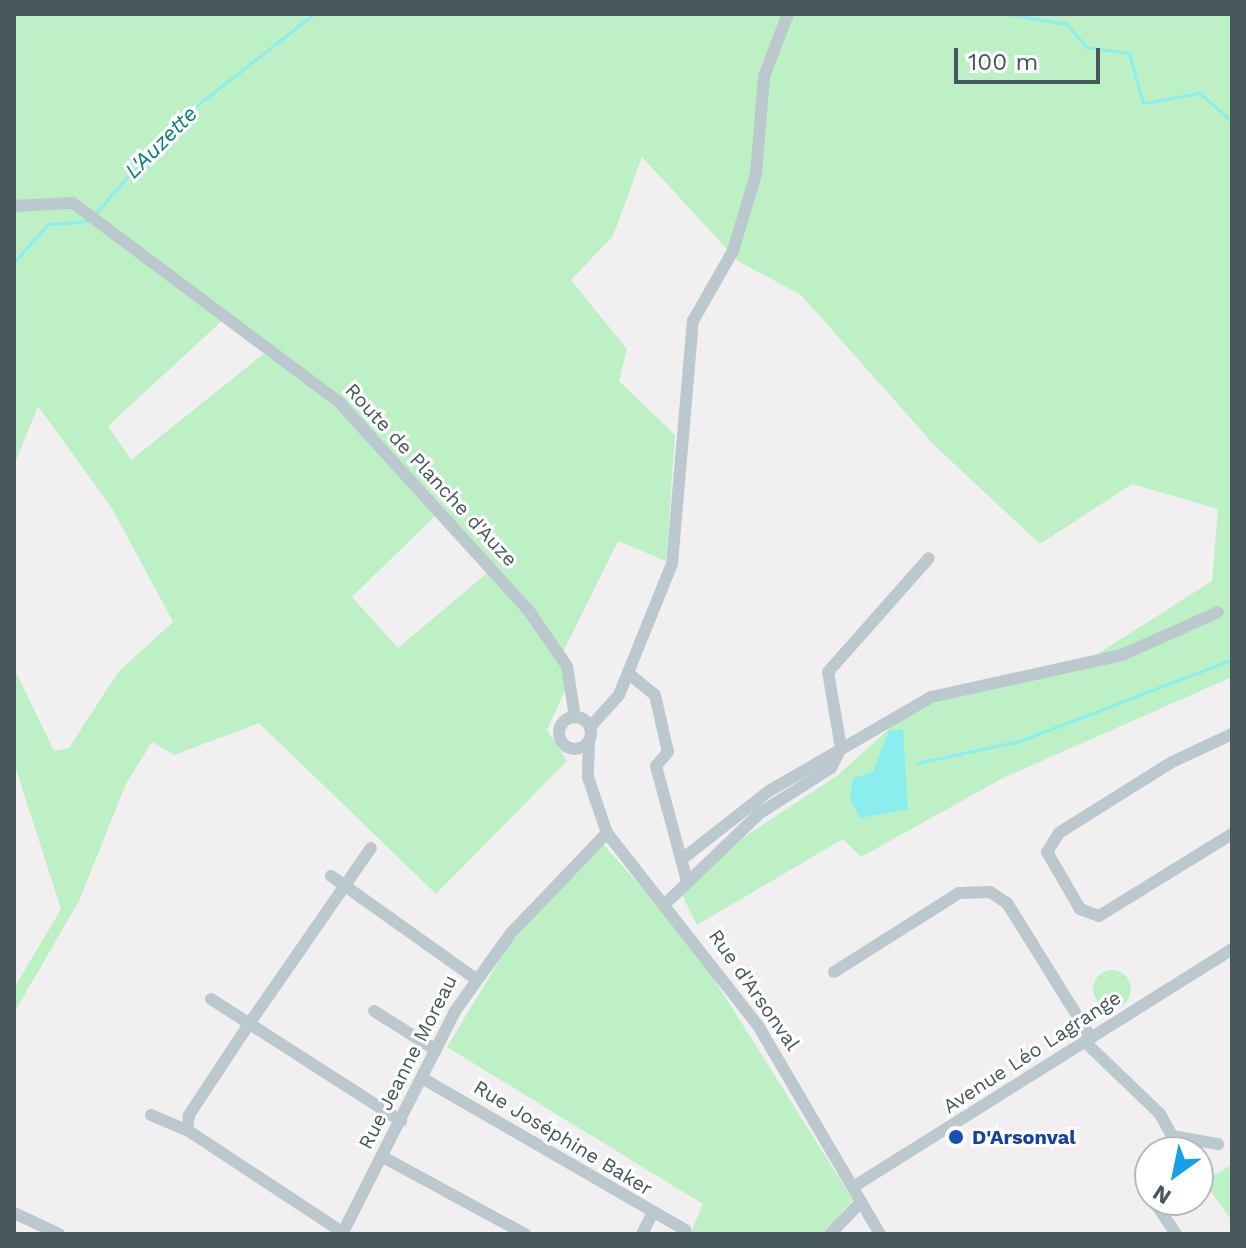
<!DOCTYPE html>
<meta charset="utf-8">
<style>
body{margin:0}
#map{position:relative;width:1246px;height:1248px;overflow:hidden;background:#f2eff0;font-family:"Work Sans",sans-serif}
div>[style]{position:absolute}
.green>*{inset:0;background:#bdf0c5}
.round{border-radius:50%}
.water>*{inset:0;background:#89eeed}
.stream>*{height:3px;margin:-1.5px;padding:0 1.5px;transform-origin:1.5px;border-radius:1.5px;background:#89eeed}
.minor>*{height:12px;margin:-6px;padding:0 6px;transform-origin:6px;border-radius:6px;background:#bbc8cd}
.minor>.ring{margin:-6px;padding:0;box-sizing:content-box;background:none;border:12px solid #bbc8cd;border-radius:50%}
.dots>*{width:22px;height:22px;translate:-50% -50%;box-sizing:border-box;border:4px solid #fff;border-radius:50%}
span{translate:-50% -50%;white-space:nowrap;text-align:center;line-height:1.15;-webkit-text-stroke:6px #fff;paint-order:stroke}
.street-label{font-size:20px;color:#47585d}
.transit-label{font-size:20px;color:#164399;font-weight:700}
.left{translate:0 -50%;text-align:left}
.water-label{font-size:22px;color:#0b7f7e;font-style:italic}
.frame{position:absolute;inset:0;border:16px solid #47585d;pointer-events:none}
.north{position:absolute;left:1134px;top:1136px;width:80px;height:80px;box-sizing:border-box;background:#fff;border:2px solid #b5bcbe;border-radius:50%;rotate:213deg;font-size:22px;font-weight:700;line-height:32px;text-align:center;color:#47585d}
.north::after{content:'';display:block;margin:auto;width:28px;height:36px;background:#159fe6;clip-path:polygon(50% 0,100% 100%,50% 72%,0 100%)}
.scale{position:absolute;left:954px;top:48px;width:146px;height:36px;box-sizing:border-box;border:4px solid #47585d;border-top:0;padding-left:10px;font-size:24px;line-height:28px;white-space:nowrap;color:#47585d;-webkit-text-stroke:6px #fff;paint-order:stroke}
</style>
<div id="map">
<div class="green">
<i style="clip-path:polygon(evenodd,14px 14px,1232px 14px,1232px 677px,1003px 778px,861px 857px,843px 839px,697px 925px,682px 895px,729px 847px,838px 775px,911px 709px,1096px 655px,1212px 581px,1218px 509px,1132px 484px,1040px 544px,935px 446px,801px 295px,738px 261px,642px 157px,613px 236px,571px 280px,627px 349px,619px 381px,675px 435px,666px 561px,618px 541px,559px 660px,567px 686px,547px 730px,567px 761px,436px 894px,259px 723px,174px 755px,152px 742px,126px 784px,79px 901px,14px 1013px,14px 988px,61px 909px,14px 763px,14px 668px,54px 751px,69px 748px,118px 672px,173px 622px,113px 510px,38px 406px,14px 465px,14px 14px,224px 319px,266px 352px,131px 460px,108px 426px,224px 319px,14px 14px,437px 514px,487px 573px,398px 648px,352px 597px,437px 514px)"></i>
<i style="clip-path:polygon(602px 843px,690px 941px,853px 1200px,822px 1234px,690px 1234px,703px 1204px,447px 1047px,508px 946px)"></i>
<i class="round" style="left:1093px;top:970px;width:38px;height:38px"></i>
<i style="clip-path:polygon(1232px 1165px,1232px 1219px,1231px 1220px,1203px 1181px)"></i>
</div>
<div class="water">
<i style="clip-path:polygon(903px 729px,908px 809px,860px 818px,850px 799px,853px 778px,873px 772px,889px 731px)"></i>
</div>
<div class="stream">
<i style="left:937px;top:14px;width:23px"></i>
<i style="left:1008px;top:14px;width:60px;rotate:9.6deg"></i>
<i style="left:1067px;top:24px;width:30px;rotate:50deg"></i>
<i style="left:1086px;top:47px;width:43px;rotate:7.9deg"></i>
<i style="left:1129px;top:53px;width:52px;rotate:74.4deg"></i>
<i style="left:1143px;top:103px;width:58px;rotate:-10deg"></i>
<i style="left:1200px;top:93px;width:43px;rotate:42.2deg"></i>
<i style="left:94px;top:215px;width:121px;rotate:-49deg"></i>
<i style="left:173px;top:124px;width:179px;rotate:-38deg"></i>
<i style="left:14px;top:262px;width:51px;rotate:-48.2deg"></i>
<i style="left:48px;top:224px;width:40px;rotate:-4.3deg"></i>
<i style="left:917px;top:763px;width:105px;rotate:-12.1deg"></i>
<i style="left:1020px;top:741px;width:227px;rotate:-21.1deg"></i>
</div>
<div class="minor">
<i style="left:14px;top:206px;width:59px;rotate:-2.9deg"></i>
<i style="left:73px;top:203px;width:331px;rotate:36.8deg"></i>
<i style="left:338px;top:401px;width:284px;rotate:47.7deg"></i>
<i style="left:529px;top:611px;width:67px;rotate:55.4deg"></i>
<i style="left:567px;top:666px;width:52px;rotate:81.1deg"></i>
<i style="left:629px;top:674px;width:33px;rotate:39deg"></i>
<i style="left:655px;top:695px;width:58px;rotate:77.2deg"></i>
<i style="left:668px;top:752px;width:18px;rotate:131deg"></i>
<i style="left:656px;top:766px;width:119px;rotate:74.9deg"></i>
<i class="ring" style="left:559px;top:717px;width:20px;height:20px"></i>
<i style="left:590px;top:727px;width:43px;rotate:-47.8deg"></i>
<i style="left:619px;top:695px;width:141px;rotate:-68deg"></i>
<i style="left:672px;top:564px;width:244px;rotate:-85.1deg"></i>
<i style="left:693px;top:321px;width:81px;rotate:-60.3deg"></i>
<i style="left:733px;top:251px;width:80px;rotate:-73.4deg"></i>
<i style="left:756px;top:174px;width:98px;rotate:-85.3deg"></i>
<i style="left:764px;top:76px;width:66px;rotate:-68.8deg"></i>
<i style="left:1232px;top:734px;width:66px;rotate:155deg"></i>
<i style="left:1172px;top:762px;width:133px;rotate:147.9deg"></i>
<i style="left:1059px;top:833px;width:22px;rotate:122deg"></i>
<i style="left:1047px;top:852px;width:66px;rotate:59.9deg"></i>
<i style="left:1080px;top:909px;width:20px;rotate:20deg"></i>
<i style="left:1099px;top:916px;width:156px;rotate:-31.7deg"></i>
<i style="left:589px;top:742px;width:35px;rotate:92deg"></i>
<i style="left:588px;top:777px;width:59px;rotate:71.3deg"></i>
<i style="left:607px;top:833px;width:246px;rotate:51.9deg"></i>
<i style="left:759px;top:1027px;width:240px;rotate:59.7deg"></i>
<i style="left:841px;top:748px;width:77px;rotate:-99.7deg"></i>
<i style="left:828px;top:672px;width:152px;rotate:-48.5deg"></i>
<i style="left:681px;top:860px;width:112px;rotate:-38.1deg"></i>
<i style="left:769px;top:791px;width:187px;rotate:-30.1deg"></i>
<i style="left:931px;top:697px;width:196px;rotate:-12.4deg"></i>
<i style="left:1122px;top:655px;width:105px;rotate:-24.1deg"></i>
<i style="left:331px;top:876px;width:178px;rotate:35.4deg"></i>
<i style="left:665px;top:904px;width:132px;rotate:-43.8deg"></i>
<i style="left:760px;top:813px;width:84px;rotate:-32.4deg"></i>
<i style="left:831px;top:768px;width:22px;rotate:-63deg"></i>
<i style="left:834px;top:972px;width:148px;rotate:-32.3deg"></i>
<i style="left:959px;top:893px;width:31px;rotate:-2deg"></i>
<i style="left:990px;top:892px;width:20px;rotate:33deg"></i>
<i style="left:1007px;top:903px;width:159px;rotate:58.1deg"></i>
<i style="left:211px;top:999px;width:226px;rotate:32.7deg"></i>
<i style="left:374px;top:1011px;width:73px;rotate:32.2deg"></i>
<i style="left:1085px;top:1042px;width:104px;rotate:43.8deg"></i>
<i style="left:1160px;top:1114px;width:25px;rotate:61deg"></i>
<i style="left:1172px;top:1136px;width:18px;rotate:117deg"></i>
<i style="left:422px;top:1078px;width:304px;rotate:30deg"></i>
<i style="left:151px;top:1115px;width:39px;rotate:23deg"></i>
<i style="left:1172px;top:1136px;width:47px;rotate:9.9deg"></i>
<i style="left:383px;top:1157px;width:162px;rotate:28.5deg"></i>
<i style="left:1150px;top:1183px;width:12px;rotate:90deg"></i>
<i style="left:853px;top:1187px;width:448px;rotate:-32.1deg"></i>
<i style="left:1153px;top:1200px;width:41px;rotate:55.9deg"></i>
<i style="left:14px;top:1213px;width:50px;rotate:25deg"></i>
<i style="left:342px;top:1234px;width:250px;rotate:-63.1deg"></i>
<i style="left:455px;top:1011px;width:96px;rotate:-54.3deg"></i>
<i style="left:511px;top:933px;width:139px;rotate:-46.2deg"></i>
<i style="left:345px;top:1234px;width:189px;rotate:-146.6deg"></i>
<i style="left:187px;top:1130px;width:15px;rotate:-82deg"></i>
<i style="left:189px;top:1115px;width:109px;rotate:-56.6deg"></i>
<i style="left:249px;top:1024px;width:214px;rotate:-55.3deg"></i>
<i style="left:642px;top:1234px;width:22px;rotate:-63deg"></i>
<i style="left:830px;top:1234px;width:45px;rotate:-45.9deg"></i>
</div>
<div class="dots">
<i style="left:956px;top:1137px;background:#1a4fb4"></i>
</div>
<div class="street-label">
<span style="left:431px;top:475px;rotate:47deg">Route de Planche d'Auze</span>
<span style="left:754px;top:990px;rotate:55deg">Rue d'Arsonval</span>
<span style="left:1032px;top:1052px;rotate:-33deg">Avenue Léo Lagrange</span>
<span style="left:408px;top:1062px;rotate:-63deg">Rue Jeanne Moreau</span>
<span style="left:563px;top:1138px;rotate:31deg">Rue Joséphine Baker</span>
</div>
<div class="transit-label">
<span class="left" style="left:972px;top:1137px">D'Arsonval</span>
</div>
<div class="water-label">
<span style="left:161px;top:142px;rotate:-45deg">L'Auzette</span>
</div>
<div class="frame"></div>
<div class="north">N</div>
<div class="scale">100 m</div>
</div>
